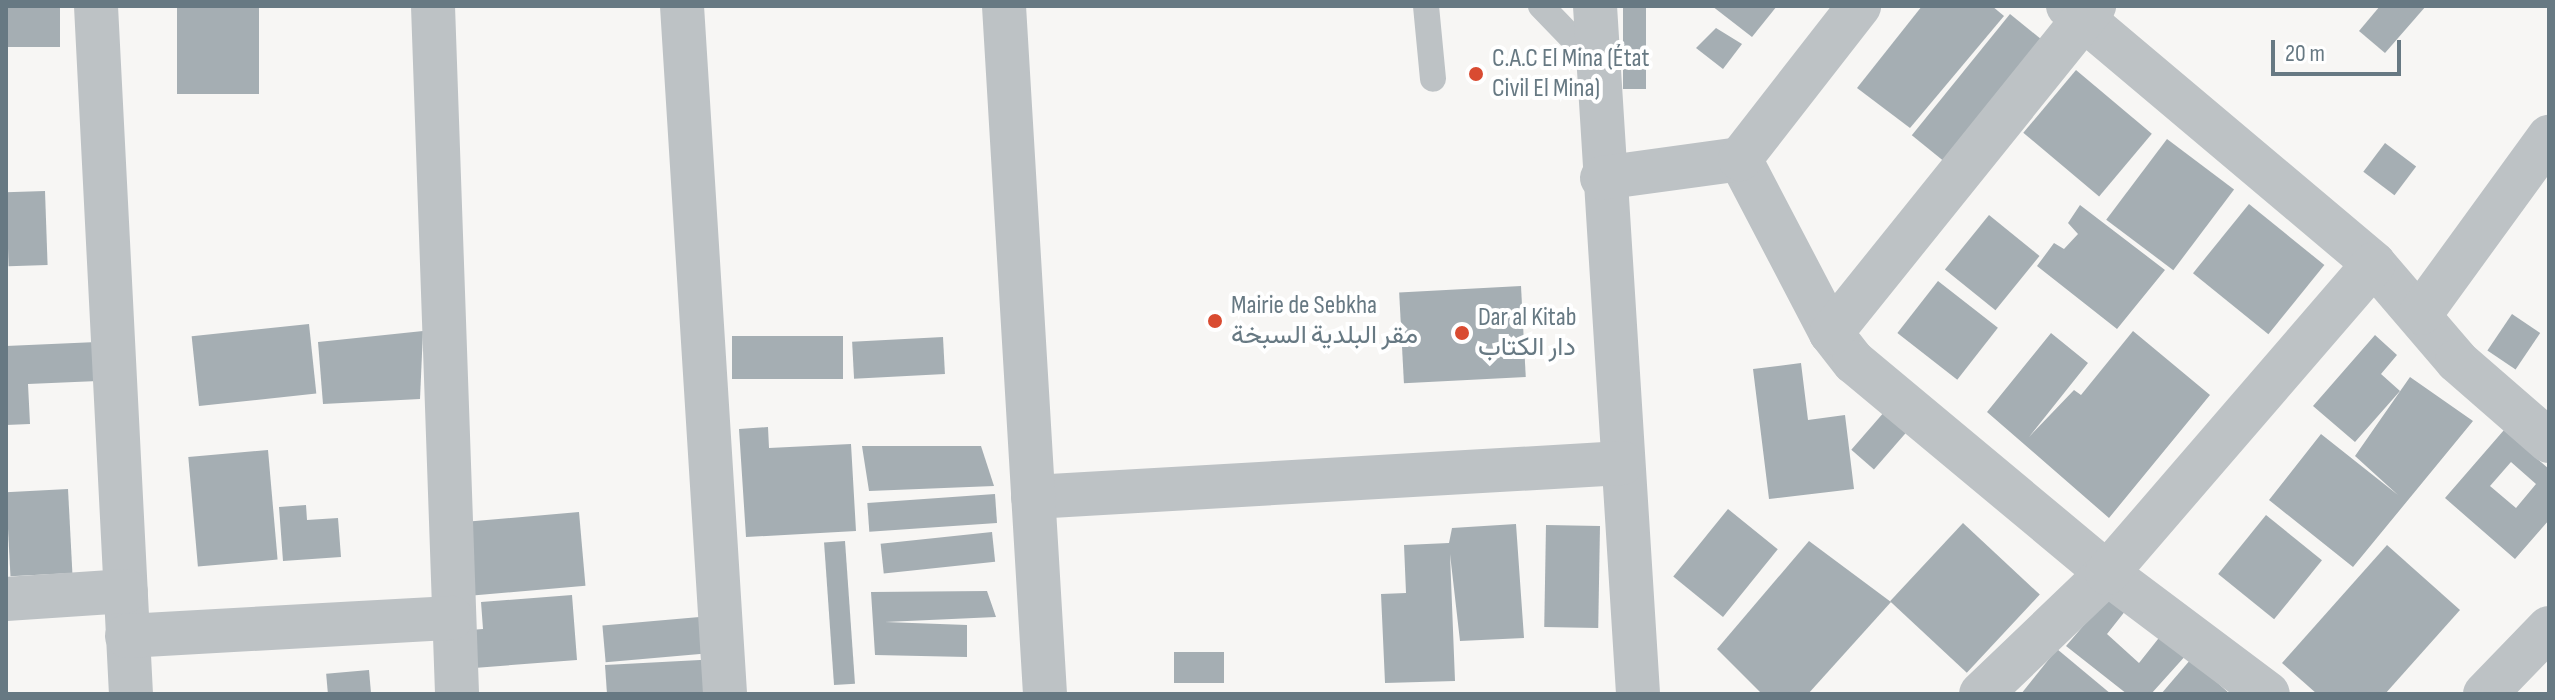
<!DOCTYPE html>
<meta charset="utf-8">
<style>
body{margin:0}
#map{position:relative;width:2555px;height:700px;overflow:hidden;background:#f7f6f4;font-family:"Sofia Sans Condensed",Vazirmatn,sans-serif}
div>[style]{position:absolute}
.building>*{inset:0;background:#a5aeb3;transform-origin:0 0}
.service>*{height:26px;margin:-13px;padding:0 13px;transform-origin:13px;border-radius:13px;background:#bdc2c5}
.minor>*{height:44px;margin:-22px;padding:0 22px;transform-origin:22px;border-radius:22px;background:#bdc2c5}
.tertiary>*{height:44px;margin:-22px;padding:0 22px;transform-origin:22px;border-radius:22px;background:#bdc2c5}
.dots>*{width:22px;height:22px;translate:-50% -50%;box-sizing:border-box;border:4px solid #fff;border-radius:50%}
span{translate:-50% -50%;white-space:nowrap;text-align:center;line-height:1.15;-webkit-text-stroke:8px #fff;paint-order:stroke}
.poi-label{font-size:26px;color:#677983}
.left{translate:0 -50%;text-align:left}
.frame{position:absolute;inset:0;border:8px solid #677983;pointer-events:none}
.scale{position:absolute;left:2271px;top:40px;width:130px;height:36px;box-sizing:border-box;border:4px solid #677983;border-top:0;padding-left:10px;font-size:24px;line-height:28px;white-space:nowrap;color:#677983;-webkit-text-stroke:6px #fff;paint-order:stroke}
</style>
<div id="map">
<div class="building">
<i style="left:6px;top:6px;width:54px;height:41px"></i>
<i style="left:177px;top:6px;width:82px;height:88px"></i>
<i style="left:1623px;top:6px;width:23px;height:83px"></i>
<i style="clip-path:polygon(1712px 6px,1777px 6px,1752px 37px)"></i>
<i style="clip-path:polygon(1922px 6px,1992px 6px,2004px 16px,1910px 128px,1857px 88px)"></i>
<i style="clip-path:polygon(2380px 6px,2426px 6px,2385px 53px,2359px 31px)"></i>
<i style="left:2010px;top:14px;width:54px;height:156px;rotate:39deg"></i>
<i style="clip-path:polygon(1716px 28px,1742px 44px,1723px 69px,1696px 48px)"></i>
<i style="left:2076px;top:70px;width:99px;height:82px;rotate:40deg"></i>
<i style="left:2167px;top:139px;width:84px;height:101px;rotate:37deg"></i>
<i style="left:2385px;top:143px;width:39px;height:36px;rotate:37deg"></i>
<i style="left:45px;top:191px;width:74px;height:39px;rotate:88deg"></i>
<i style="left:2249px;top:204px;width:97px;height:89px;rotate:39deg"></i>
<i style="clip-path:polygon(2080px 205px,2165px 270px,2117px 329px,2037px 266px,2054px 243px,2064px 249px,2078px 234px,2068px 223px)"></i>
<i style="left:1989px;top:215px;width:65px;height:70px;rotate:39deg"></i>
<i style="left:1938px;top:281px;width:76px;height:66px;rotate:38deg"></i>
<i style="left:1521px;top:286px;width:91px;height:122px;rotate:87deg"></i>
<i style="left:2512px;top:314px;width:34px;height:44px;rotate:34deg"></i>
<i style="left:309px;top:324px;width:70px;height:118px;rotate:84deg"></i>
<i style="clip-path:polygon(423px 331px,420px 399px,323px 404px,318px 342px)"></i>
<i style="clip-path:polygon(2133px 331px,2210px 395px,2109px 518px,1987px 412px,2051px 333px,2088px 363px,2029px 437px,2074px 390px,2081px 395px)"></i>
<i style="clip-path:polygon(2375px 335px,2397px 355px,2381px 374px,2400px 391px,2355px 442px,2313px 406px)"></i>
<i style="left:843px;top:336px;width:43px;height:111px;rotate:90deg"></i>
<i style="left:943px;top:337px;width:37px;height:91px;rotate:87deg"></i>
<i style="clip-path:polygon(97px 342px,98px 381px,28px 384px,30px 424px,6px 425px,6px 346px)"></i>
<i style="clip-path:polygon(1801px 363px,1808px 420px,1845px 415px,1854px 489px,1769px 499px,1753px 369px)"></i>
<i style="clip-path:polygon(2410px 377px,2473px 421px,2353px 567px,2269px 500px,2321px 434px,2398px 495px,2355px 456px)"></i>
<i style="left:1892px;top:403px;width:30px;height:62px;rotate:41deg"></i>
<i style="clip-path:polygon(768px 427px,769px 448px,851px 444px,856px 531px,746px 537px,739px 429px)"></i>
<i style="clip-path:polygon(evenodd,2504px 430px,2549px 469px,2549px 520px,2515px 559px,2445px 498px,2504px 430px,2511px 462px,2536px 484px,2516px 508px,2490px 486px,2511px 462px)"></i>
<i style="clip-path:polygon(862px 446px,981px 446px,994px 486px,869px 491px)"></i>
<i style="left:268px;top:450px;width:110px;height:80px;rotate:85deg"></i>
<i style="left:68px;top:489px;width:84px;height:62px;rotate:87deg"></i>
<i style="left:995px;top:494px;width:29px;height:128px;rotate:86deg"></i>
<i style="clip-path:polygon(306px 505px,307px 520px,338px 518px,341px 557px,283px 561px,279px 507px)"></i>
<i style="left:1728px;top:509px;width:64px;height:87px;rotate:39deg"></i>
<i style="left:579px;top:512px;width:74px;height:116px;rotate:85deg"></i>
<i style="left:2266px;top:515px;width:72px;height:76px;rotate:39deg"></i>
<i style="left:1963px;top:523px;width:105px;height:107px;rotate:43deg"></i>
<i style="clip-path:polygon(1516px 524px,1524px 638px,1460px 641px,1450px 554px,1455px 681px,1385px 683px,1381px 594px,1406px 593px,1404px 545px,1449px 543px,1452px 528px)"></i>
<i style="left:1546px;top:525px;width:54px;height:102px;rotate:1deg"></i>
<i style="left:992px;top:532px;width:30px;height:112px;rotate:84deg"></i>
<i style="left:845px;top:541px;width:143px;height:21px;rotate:86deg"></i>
<i style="clip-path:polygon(1809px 541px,1891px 602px,1808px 694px,1762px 694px,1717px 649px)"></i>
<i style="clip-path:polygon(2387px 545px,2460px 610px,2385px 694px,2317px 694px,2282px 663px)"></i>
<i style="clip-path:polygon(2114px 590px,2130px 605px,2107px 634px,2139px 663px,2162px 634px,2187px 654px,2151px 694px,2127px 694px,2066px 646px)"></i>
<i style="clip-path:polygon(987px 591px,996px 617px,885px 622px,967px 625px,967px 657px,875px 655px,871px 592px)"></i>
<i style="clip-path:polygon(572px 595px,577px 660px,461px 669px,458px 631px,483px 629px,481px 602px)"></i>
<i style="left:711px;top:616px;width:37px;height:109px;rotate:85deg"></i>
<i style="clip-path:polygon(2057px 649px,2111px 694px,2021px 694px)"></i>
<i style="left:1174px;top:652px;width:50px;height:31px"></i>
<i style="clip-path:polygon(719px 659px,721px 694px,607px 694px,605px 665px)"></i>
<i style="clip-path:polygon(2191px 659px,2230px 694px,2161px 694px)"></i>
<i style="left:369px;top:670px;width:24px;height:43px;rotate:85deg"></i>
</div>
<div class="service">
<i style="left:1426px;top:6px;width:73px;rotate:84.5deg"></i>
<i style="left:1541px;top:6px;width:81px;rotate:46deg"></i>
</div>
<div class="minor">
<i style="left:96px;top:6px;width:689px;rotate:87.09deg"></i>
<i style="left:433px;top:6px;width:688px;rotate:88deg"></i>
<i style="left:682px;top:6px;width:689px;rotate:86.42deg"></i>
<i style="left:1595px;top:6px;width:689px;rotate:86.42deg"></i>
<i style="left:2068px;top:6px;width:400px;rotate:40.1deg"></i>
<i style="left:2374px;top:264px;width:128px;rotate:49.4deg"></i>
<i style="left:2457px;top:361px;width:122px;rotate:41deg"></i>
<i style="left:1740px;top:159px;width:196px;rotate:62.4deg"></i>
<i style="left:1831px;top:333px;width:37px;rotate:52deg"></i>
<i style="left:1854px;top:362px;width:329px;rotate:39.8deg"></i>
<i style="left:2107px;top:573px;width:201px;rotate:36.9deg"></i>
<i style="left:1602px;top:178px;width:139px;rotate:-7.8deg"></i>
<i style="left:1740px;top:159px;width:194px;rotate:-52.1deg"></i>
<i style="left:2421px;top:313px;width:218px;rotate:-54deg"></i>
<i style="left:1831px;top:333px;width:420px;rotate:-51.2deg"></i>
<i style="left:1033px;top:497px;width:590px;rotate:-3.3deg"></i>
<i style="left:6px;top:599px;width:120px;rotate:-3.8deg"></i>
<i style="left:127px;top:636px;width:325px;rotate:-3.2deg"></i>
<i style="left:1981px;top:694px;width:175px;rotate:-43.8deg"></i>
<i style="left:2107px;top:573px;width:408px;rotate:-49.2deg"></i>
<i style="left:2485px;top:694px;width:92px;rotate:-45.9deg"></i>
</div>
<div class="tertiary">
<i style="left:1004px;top:6px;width:689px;rotate:86.59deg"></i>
</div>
<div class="dots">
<i style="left:1476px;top:74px;background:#d94b31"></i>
<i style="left:1215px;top:321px;background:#d94b31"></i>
<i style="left:1462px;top:333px;background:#d94b31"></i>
</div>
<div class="poi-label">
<span class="left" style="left:1492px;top:74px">C.A.C El Mina (État<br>Civil El Mina)</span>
<span class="left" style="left:1231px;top:321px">Mairie de Sebkha<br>مقر البلدية السبخة</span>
<span class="left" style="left:1478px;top:333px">Dar al Kitab<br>دار الكتاب</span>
</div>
<div class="frame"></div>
<div class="scale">20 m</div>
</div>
